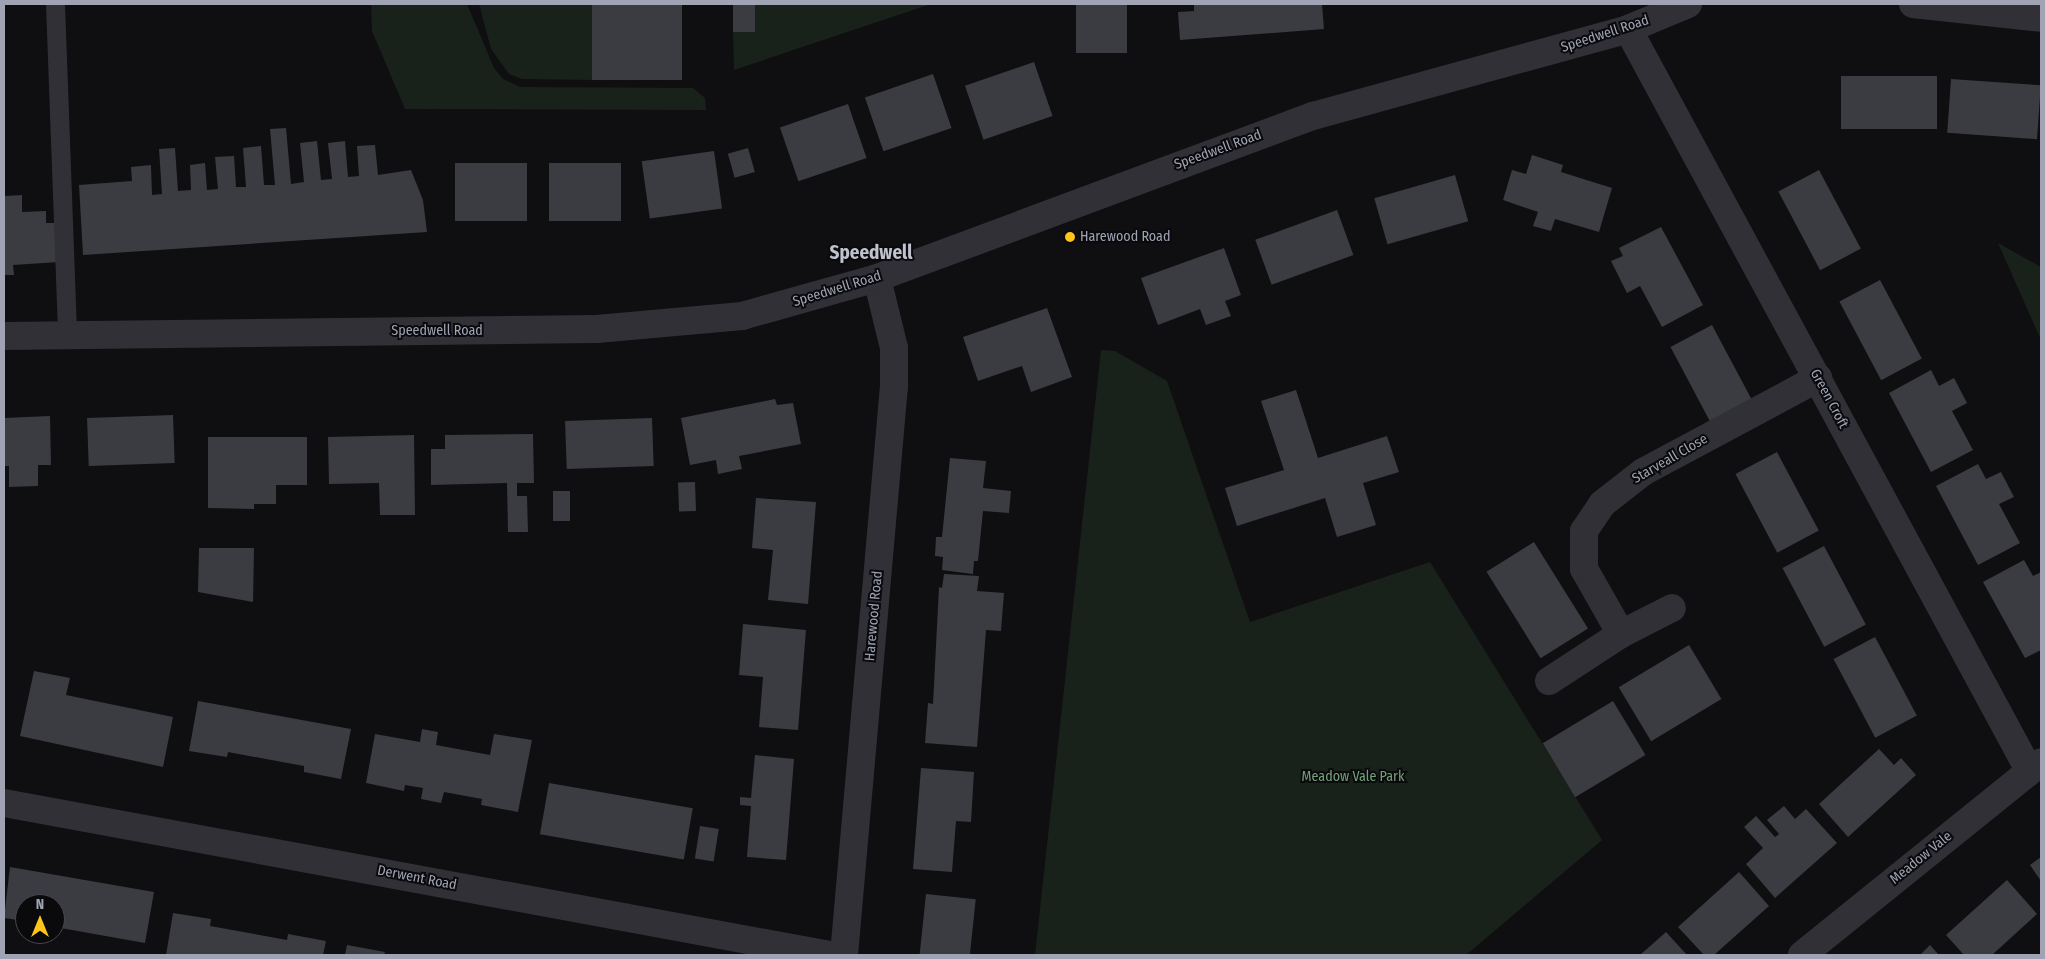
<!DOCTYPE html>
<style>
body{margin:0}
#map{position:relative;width:2045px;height:959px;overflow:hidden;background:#0f0f11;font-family:"Fira Sans Condensed",sans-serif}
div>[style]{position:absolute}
.green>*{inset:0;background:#19211b}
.building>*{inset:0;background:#3b3c41;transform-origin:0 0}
.service>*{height:19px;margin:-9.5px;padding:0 9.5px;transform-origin:9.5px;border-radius:9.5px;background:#303036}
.minor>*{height:28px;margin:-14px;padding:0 14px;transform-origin:14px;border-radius:14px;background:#303036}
.tertiary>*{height:28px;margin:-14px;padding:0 14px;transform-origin:14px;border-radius:14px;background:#303036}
.dots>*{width:14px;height:14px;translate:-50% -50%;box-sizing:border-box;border:2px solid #0a0a0c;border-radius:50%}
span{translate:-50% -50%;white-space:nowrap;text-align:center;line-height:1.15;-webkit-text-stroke:4px #0a0a0c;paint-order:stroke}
.street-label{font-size:14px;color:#9fa3b3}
.poi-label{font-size:14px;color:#9fa3b3}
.left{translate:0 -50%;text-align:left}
.park-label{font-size:14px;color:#74a07a}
.district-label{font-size:19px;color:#c0c3cf;font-weight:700}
.frame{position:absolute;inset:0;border:5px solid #9fa3b3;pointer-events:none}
.north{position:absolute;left:15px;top:894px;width:50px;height:50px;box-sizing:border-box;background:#0a0a0c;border:1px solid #46474f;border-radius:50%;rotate:0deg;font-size:14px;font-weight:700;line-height:20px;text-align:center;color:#9fa3b3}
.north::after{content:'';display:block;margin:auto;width:18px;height:22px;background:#ffc419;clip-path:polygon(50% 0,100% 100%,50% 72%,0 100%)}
</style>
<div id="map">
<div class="green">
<i style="clip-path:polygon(371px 4px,467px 4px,494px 68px,503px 79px,520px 87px,693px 88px,705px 98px,706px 110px,405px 109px,372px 31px)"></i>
<i style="clip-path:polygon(479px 4px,592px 4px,592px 80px,522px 79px,509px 74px,491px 49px)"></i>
<i style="clip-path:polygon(755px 4px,931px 4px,734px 70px,733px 32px,755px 32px)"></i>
<i style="clip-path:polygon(1998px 243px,2041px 267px,2041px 340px)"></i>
<i style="clip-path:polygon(1101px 350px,1115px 351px,1167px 381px,1250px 622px,1430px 562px,1602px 840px,1466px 955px,1035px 955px)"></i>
</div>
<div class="building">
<i style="left:592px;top:4px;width:90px;height:76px"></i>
<i style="left:733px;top:4px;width:22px;height:28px"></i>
<i style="left:1076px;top:4px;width:51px;height:49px"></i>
<i style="clip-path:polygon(1194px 4px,1322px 4px,1324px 29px,1180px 40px,1178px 12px,1194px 11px)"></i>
<i style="left:1034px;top:62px;width:57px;height:73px;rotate:71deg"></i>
<i style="left:933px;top:74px;width:57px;height:72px;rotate:71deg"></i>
<i style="left:1841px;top:76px;width:96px;height:53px"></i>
<i style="left:1951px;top:79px;width:90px;height:54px;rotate:4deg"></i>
<i style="left:848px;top:104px;width:57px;height:72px;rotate:71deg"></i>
<i style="clip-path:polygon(286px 128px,291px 184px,304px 182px,300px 143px,317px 141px,321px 180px,332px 179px,328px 143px,345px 141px,348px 177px,359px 176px,357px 146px,375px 145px,378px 175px,411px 170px,423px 200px,427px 232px,83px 255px,79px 185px,132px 181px,131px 167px,151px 165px,152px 195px,162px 194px,159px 149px,175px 148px,178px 191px,191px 190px,190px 165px,205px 163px,207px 190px,218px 189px,215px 157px,234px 156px,236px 187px,246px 187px,243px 148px,261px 146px,264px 185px,275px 185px,270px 129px)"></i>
<i style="left:748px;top:148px;width:25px;height:21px;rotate:74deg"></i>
<i style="left:714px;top:151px;width:58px;height:73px;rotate:82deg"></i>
<i style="clip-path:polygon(1532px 155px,1563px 165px,1561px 172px,1612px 188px,1599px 232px,1555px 219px,1551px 231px,1533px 226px,1538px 212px,1503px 200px,1512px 170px,1526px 174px)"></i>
<i style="left:455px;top:163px;width:72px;height:58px"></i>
<i style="left:549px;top:163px;width:72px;height:58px"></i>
<i style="left:1819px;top:170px;width:89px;height:46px;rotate:62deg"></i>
<i style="left:1455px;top:175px;width:48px;height:84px;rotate:74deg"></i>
<i style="clip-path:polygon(22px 195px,22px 212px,46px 211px,46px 223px,58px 223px,59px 262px,13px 265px,14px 275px,4px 275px,4px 196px)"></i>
<i style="left:1337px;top:210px;width:48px;height:87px;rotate:70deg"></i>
<i style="clip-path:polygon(1661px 227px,1703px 305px,1662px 327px,1640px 286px,1627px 293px,1611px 261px,1623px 256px,1619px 248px)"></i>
<i style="clip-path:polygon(1224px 248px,1241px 295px,1225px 301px,1231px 316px,1206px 325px,1200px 309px,1158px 325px,1141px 278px)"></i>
<i style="left:1880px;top:280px;width:89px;height:46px;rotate:62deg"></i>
<i style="clip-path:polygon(1047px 308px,1072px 377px,1031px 392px,1022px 366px,978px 381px,963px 337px)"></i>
<i style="left:1712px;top:325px;width:89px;height:47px;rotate:62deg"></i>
<i style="clip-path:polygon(1931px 370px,1939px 386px,1954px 378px,1967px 403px,1952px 411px,1973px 450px,1931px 472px,1889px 393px)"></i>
<i style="clip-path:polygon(1296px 390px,1318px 458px,1387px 436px,1399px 472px,1363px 483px,1376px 525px,1337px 537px,1325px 498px,1237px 526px,1225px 488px,1284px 470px,1261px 401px)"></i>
<i style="clip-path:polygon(775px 399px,777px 405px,793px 403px,801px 444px,739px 456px,742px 469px,718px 474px,716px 460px,690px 465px,681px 418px)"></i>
<i style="left:173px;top:415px;width:48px;height:86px;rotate:88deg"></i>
<i style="clip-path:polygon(50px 416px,51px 465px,38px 465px,38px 486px,9px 487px,9px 466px,4px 466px,4px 418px)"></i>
<i style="left:652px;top:418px;width:48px;height:87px;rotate:88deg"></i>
<i style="clip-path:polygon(533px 434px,534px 483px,517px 483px,517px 496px,527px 496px,528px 532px,508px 532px,507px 483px,431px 485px,431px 449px,445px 449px,445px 435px)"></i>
<i style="clip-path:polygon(414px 435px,415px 515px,380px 515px,379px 483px,329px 484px,328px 437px)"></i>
<i style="clip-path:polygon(208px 437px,307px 437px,307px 485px,276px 485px,276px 504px,254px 504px,254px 509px,208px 508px)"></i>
<i style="left:1777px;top:452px;width:89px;height:47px;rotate:62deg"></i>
<i style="clip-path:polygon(950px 458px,986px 461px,983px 488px,1011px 491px,1009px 513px,983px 511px,978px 561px,974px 561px,973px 574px,942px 570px,943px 557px,935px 556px,936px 537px,942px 537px)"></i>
<i style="clip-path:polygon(1978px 464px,1986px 479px,2001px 472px,2014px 497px,1999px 504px,2020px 543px,1978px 565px,1936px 486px)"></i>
<i style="left:695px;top:482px;width:29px;height:17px;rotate:88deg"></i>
<i style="left:553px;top:491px;width:17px;height:30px"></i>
<i style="clip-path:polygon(756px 498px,816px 502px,808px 604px,768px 600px,773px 550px,752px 548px)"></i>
<i style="left:1534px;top:542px;width:102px;height:56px;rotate:58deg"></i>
<i style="left:1824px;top:546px;width:89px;height:47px;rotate:62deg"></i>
<i style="clip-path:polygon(199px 548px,254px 548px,253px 602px,198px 592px)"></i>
<i style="clip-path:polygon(2024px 560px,2033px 576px,2041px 572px,2041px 650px,2025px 658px,1983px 582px)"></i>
<i style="clip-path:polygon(944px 574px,979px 576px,977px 591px,1004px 593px,1001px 631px,986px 630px,977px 747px,925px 743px,928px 703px,933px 704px,939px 587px,942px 588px)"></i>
<i style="clip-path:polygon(743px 624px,806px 630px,798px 730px,759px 727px,763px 677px,739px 675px)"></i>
<i style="left:1875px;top:637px;width:89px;height:47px;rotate:62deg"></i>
<i style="left:1689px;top:645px;width:63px;height:82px;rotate:59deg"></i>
<i style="clip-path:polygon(34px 671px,70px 678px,66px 695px,173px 717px,163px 767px,20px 736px)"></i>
<i style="clip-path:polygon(198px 701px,351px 729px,341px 779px,304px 772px,304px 766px,228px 752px,227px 757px,189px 751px)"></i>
<i style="left:1613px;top:701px;width:63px;height:82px;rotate:59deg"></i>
<i style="clip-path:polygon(422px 729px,438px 732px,436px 745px,490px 755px,494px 734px,532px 740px,518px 812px,481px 805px,482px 799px,444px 792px,441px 803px,421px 799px,423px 788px,405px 785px,404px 791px,366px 783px,375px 734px,420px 742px)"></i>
<i style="clip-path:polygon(1879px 749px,1894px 765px,1901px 758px,1916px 775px,1848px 837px,1819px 804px)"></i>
<i style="clip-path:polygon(755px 755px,794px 759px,786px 860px,747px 857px,751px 806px,740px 805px,740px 797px,751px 798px)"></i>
<i style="clip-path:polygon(921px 768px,974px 772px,971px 822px,956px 821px,952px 872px,913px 869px)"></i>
<i style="left:549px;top:783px;width:146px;height:52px;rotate:10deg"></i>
<i style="clip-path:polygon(1784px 806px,1795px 819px,1806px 809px,1837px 843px,1775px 898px,1746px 864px,1763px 848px,1744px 827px,1756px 816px,1775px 837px,1779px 834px,1767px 820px)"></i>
<i style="left:700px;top:826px;width:19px;height:33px;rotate:9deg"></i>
<i style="clip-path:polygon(2041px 857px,2041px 881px,2030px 865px)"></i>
<i style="clip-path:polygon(10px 867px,154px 892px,145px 943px,55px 927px,55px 904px,25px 904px,25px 921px,4px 918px)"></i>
<i style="clip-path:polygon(1739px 872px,1769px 906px,1714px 955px,1704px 955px,1678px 927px)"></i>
<i style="clip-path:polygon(2007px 880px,2037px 914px,1992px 955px,1964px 955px,1946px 935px)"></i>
<i style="left:926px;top:894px;width:50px;height:61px;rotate:6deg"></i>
<i style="clip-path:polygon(173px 913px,211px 919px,210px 926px,287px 940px,288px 934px,326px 941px,323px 955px,166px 955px)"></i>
<i style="clip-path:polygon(1666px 932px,1687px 955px,1640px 955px)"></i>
<i style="clip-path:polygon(347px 945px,385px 952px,384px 955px,345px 955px)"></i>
<i style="clip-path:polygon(1930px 945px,1939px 955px,1920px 955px)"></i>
</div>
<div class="service">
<i style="left:55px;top:4px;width:331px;rotate:87.9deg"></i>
</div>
<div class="minor">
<i style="left:1628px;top:29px;width:843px;rotate:61.58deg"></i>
<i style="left:1621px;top:634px;width:75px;rotate:-119.6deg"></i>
<i style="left:1584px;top:569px;width:38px;rotate:-90deg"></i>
<i style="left:1584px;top:531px;width:32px;rotate:-56deg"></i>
<i style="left:1602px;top:504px;width:52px;rotate:-38deg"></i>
<i style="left:1643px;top:472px;width:199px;rotate:-28.2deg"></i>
<i style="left:1549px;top:681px;width:86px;rotate:-33.1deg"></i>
<i style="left:1621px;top:634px;width:57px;rotate:-27deg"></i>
<i style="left:4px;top:803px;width:840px;rotate:10.43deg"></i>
<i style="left:844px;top:955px;width:571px;rotate:-84.98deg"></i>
<i style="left:894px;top:386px;width:38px;rotate:-90deg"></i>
<i style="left:894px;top:348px;width:72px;rotate:-103.7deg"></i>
<i style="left:1802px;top:955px;width:307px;rotate:-38.9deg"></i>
</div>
<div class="tertiary">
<i style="left:1913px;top:4px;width:129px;rotate:6.2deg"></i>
<i style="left:4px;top:336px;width:593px;rotate:-0.68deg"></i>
<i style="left:597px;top:329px;width:146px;rotate:-5.1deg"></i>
<i style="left:742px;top:316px;width:140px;rotate:-15.7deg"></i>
<i style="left:877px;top:278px;width:465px;rotate:-20.4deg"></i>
<i style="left:1313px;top:116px;width:327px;rotate:-15.4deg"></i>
<i style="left:1628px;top:29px;width:65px;rotate:-22.6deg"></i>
</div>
<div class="dots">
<i style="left:1070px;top:237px;background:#ffc419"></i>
</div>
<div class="street-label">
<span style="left:1605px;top:34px;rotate:-18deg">Speedwell Road</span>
<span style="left:1218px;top:150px;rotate:-20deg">Speedwell Road</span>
<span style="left:837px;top:289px;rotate:-17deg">Speedwell Road</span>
<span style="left:437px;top:331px">Speedwell Road</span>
<span style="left:1829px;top:399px;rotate:62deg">Green Croft</span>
<span style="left:1670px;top:459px;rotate:-30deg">Starveall Close</span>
<span style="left:874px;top:616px;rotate:-85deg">Harewood Road</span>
<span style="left:1921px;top:858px;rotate:-39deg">Meadow Vale</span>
<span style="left:417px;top:878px;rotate:11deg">Derwent Road</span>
</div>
<div class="poi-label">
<span class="left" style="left:1080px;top:237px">Harewood Road</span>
</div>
<div class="park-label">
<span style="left:1353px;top:777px">Meadow Vale Park</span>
</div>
<div class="district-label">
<span style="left:871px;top:253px">Speedwell</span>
</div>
<div class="frame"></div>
<div class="north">N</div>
</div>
